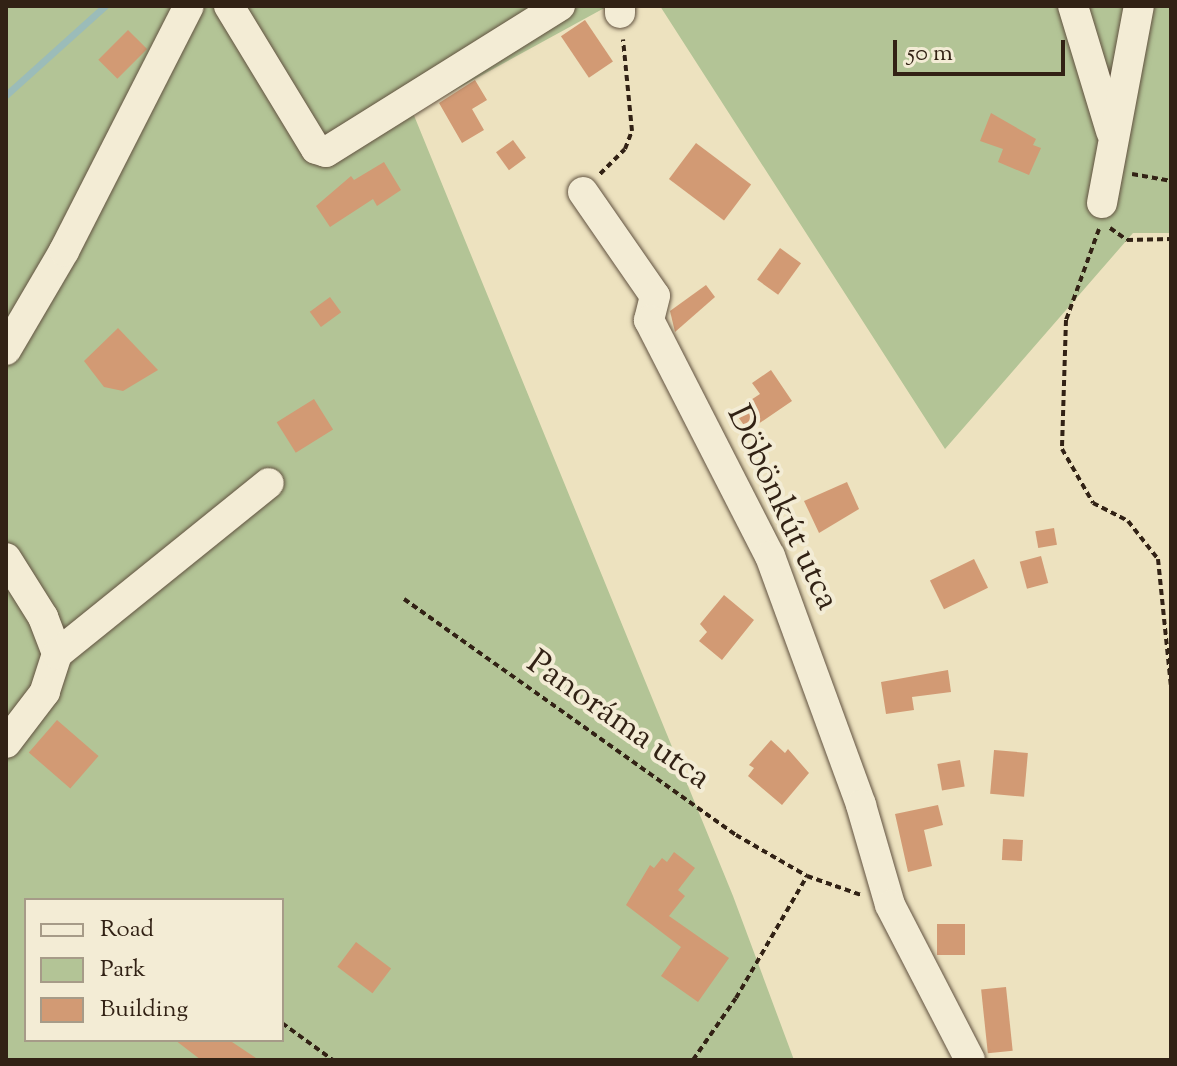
<!DOCTYPE html>
<meta charset="utf-8">
<style>
body{margin:0}
#map{position:relative;width:1177px;height:1066px;overflow:hidden;background:#ede2bf;font-family:"Sorts Mill Goudy",serif}
div>[style]{position:absolute}
.green>*{inset:0;background:#b3c496}
.stream>*{height:7px;margin:-3.5px;padding:0 3.5px;transform-origin:3.5px;border-radius:3.5px;background:#9bbcb9}
.building>*{inset:0;background:#d29a74;transform-origin:0 0}
.path>*{height:4px;margin-top:-2px;transform-origin:0;background:repeating-linear-gradient(90deg,#322215 0 6px,transparent 0 10px)}
.roads{filter:drop-shadow(0 0 2px #615240) drop-shadow(0 0 2px #615240)}
.minor>*{height:30px;margin:-15px;padding:0 15px;transform-origin:15px;border-radius:15px;background:#f3ecd5}
span{translate:-50% -50%;white-space:nowrap;text-align:center;line-height:1.15;-webkit-text-stroke:8px #f3ecd5;paint-order:stroke}
.street-label{font-size:34px;color:#322215}
.frame{position:absolute;inset:0;border:8px solid #322215;pointer-events:none}
.legend{position:absolute;left:24px;top:898px;width:260px;height:144px;box-sizing:border-box;background:#f3ecd5;border:2px solid #a69b88;margin:0;padding:10px 14px;list-style:none;font-size:24px;color:#322215}
.legend li{display:flex;align-items:center;gap:16px;height:40px}
.legend b{width:40px;border:2px solid #a69b88}
.scale{position:absolute;left:893px;top:40px;width:172px;height:36px;box-sizing:border-box;border:4px solid #322215;border-top:0;padding-left:10px;font-size:24px;line-height:28px;white-space:nowrap;color:#322215;-webkit-text-stroke:6px #f3ecd5;paint-order:stroke}
</style>
<div id="map">
<div class="green">
<i style="clip-path:polygon(evenodd,6px 6px,608px 6px,413px 113px,733px 896px,794px 1060px,6px 1060px,6px 6px,26px 900px,282px 900px,282px 1040px,26px 1040px,26px 900px)"></i>
<i style="clip-path:polygon(660px 6px,1171px 6px,1171px 233px,1133px 233px,945px 449px)"></i>
</div>
<div class="stream">
<i style="left:6px;top:95px;width:133px;rotate:-42deg"></i>
</div>
<div class="building">
<i style="left:585px;top:20px;width:50px;height:29px;rotate:56deg"></i>
<i style="left:128px;top:30px;width:27px;height:42px;rotate:45deg"></i>
<i style="clip-path:polygon(475px 80px,487px 100px,472px 109px,484px 130px,462px 143px,439px 103px)"></i>
<i style="clip-path:polygon(991px 113px,1036px 139px,1033px 145px,1041px 148px,1029px 175px,998px 162px,1003px 149px,980px 141px)"></i>
<i style="left:513px;top:140px;width:22px;height:21px;rotate:54deg"></i>
<i style="left:696px;top:143px;width:69px;height:45px;rotate:37deg"></i>
<i style="clip-path:polygon(384px 162px,401px 190px,377px 206px,373px 199px,330px 227px,316px 206px,351px 176px,354px 180px)"></i>
<i style="left:780px;top:248px;width:26px;height:39px;rotate:36deg"></i>
<i style="clip-path:polygon(706px 285px,715px 297px,675px 332px,670px 311px)"></i>
<i style="left:330px;top:297px;width:19px;height:25px;rotate:54deg"></i>
<i style="clip-path:polygon(118px 328px,158px 370px,123px 391px,104px 387px,84px 361px)"></i>
<i style="clip-path:polygon(771px 370px,792px 401px,748px 431px,734px 411px,760px 394px,752px 383px)"></i>
<i style="left:314px;top:399px;width:36px;height:44px;rotate:58deg"></i>
<i style="clip-path:polygon(847px 482px,859px 509px,819px 533px,804px 501px)"></i>
<i style="left:1054px;top:528px;width:17px;height:19px;rotate:80deg"></i>
<i style="left:1041px;top:556px;width:28px;height:22px;rotate:75deg"></i>
<i style="left:974px;top:559px;width:32px;height:49px;rotate:64deg"></i>
<i style="clip-path:polygon(724px 595px,754px 620px,722px 660px,699px 641px,707px 632px,700px 624px)"></i>
<i style="clip-path:polygon(948px 670px,951px 692px,912px 697px,914px 710px,886px 714px,881px 682px)"></i>
<i style="left:57px;top:720px;width:55px;height:43px;rotate:41deg"></i>
<i style="clip-path:polygon(771px 740px,785px 753px,788px 749px,809px 773px,782px 805px,748px 776px,754px 768px,749px 765px)"></i>
<i style="left:994px;top:750px;width:34px;height:44px;rotate:5deg"></i>
<i style="left:960px;top:760px;width:27px;height:23px;rotate:80deg"></i>
<i style="clip-path:polygon(938px 805px,943px 825px,924px 830px,932px 866px,908px 872px,895px 814px)"></i>
<i style="left:1003px;top:839px;width:20px;height:21px;rotate:3deg"></i>
<i style="clip-path:polygon(674px 852px,695px 868px,678px 890px,685px 896px,669px 916px,729px 958px,698px 1002px,661px 976px,681px 947px,626px 905px,650px 865px,654px 868px,662px 858px,667px 862px)"></i>
<i style="left:937px;top:924px;width:28px;height:31px"></i>
<i style="left:356px;top:942px;width:44px;height:31px;rotate:37deg"></i>
<i style="left:1006px;top:987px;width:64px;height:25px;rotate:84deg"></i>
<i style="clip-path:polygon(175px 1040px,229px 1040px,259px 1060px,201px 1060px)"></i>
</div>
<div class="path">
<i style="left:600px;top:174px;width:35px;rotate:-45deg"></i>
<i style="left:625px;top:149px;width:19px;rotate:-69deg"></i>
<i style="left:632px;top:131px;width:92px;rotate:-95.6deg"></i>
<i style="left:1132px;top:174px;width:40px;rotate:10deg"></i>
<i style="left:1110px;top:228px;width:21px;rotate:35deg"></i>
<i style="left:1127px;top:240px;width:44px;rotate:-1.3deg"></i>
<i style="left:1099px;top:229px;width:97px;rotate:109.9deg"></i>
<i style="left:1066px;top:320px;width:129px;rotate:91.8deg"></i>
<i style="left:1062px;top:449px;width:62px;rotate:60.1deg"></i>
<i style="left:1093px;top:503px;width:39px;rotate:27deg"></i>
<i style="left:1128px;top:521px;width:48px;rotate:51.7deg"></i>
<i style="left:1158px;top:559px;width:129px;rotate:84.2deg"></i>
<i style="left:404px;top:599px;width:407px;rotate:35.4deg"></i>
<i style="left:736px;top:835px;width:82px;rotate:30deg"></i>
<i style="left:282px;top:1023px;width:63px;rotate:36deg"></i>
<i style="left:693px;top:1060px;width:75px;rotate:-55.3deg"></i>
<i style="left:736px;top:998px;width:141px;rotate:-59.8deg"></i>
<i style="left:807px;top:876px;width:57px;rotate:19.4deg"></i>
</div>
<div class="roads">
<div class="minor">
<i style="left:229px;top:6px;width:167px;rotate:58.7deg"></i>
<i style="left:316px;top:149px;width:10px;rotate:17deg"></i>
<i style="left:326px;top:152px;width:276px;rotate:-32deg"></i>
<i style="left:620px;top:6px;width:7px;rotate:90deg"></i>
<i style="left:1073px;top:6px;width:131px;rotate:73.1deg"></i>
<i style="left:583px;top:192px;width:126px;rotate:55.3deg"></i>
<i style="left:655px;top:296px;width:25px;rotate:104deg"></i>
<i style="left:649px;top:320px;width:265px;rotate:62.9deg"></i>
<i style="left:770px;top:556px;width:265px;rotate:69.9deg"></i>
<i style="left:861px;top:805px;width:104px;rotate:73.8deg"></i>
<i style="left:890px;top:905px;width:174px;rotate:62.7deg"></i>
<i style="left:1102px;top:203px;width:200px;rotate:-79.4deg"></i>
<i style="left:6px;top:350px;width:115px;rotate:-59.6deg"></i>
<i style="left:64px;top:251px;width:275px;rotate:-63deg"></i>
<i style="left:6px;top:558px;width:70px;rotate:57.9deg"></i>
<i style="left:43px;top:617px;width:40px;rotate:69deg"></i>
<i style="left:57px;top:654px;width:40px;rotate:108deg"></i>
<i style="left:45px;top:692px;width:64px;rotate:127.4deg"></i>
<i style="left:57px;top:654px;width:272px;rotate:-38.9deg"></i>
</div>
</div>
<div class="street-label">
<span style="left:782px;top:508px;rotate:65deg">Döbönkút utca</span>
<span style="left:618px;top:721px;rotate:35deg">Panoráma utca</span>
</div>
<div class="frame"></div>
<ul class="legend">
<li><b style="height:10px;background:#f3ecd5"></b>Road</li>
<li><b style="height:22px;background:#b3c496"></b>Park</li>
<li><b style="height:22px;background:#d29a74"></b>Building</li>
</ul>
<div class="scale">50 m</div>
</div>
